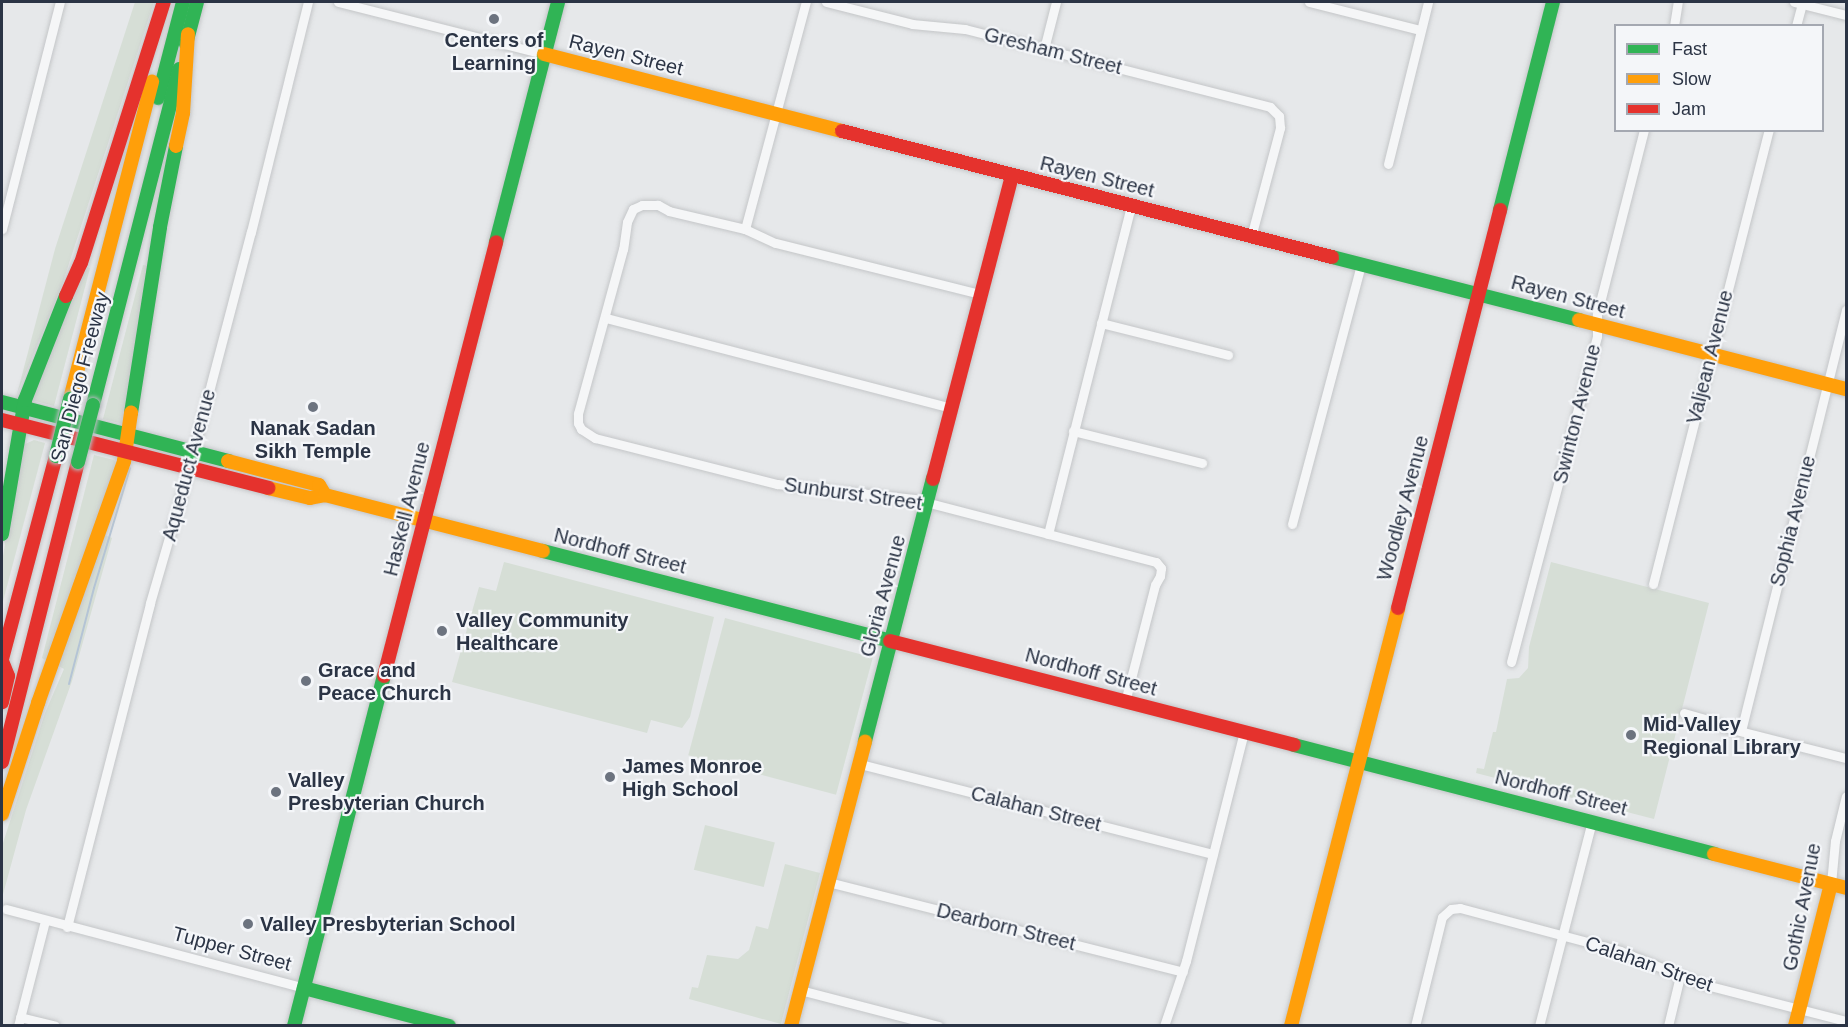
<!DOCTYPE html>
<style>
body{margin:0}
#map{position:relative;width:1848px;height:1027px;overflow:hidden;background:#e6e8ea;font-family:Helvetica,sans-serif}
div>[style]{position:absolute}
.green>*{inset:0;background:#d6ded6;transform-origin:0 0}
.stream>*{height:2px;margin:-1px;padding:0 1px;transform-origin:1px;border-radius:1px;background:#b4c4d5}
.roads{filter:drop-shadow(0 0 2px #c4c6c8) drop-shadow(0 0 2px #c4c6c8)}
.street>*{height:9px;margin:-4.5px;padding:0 4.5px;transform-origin:4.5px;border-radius:4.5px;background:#f5f6f7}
.fast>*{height:14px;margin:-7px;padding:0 7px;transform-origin:7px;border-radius:7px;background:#30b455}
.slow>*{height:14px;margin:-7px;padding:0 7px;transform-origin:7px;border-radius:7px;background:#ff9f0a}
.jam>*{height:14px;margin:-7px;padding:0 7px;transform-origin:7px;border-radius:7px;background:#e5322d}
.bridges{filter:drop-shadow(0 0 2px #b8bbbf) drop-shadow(0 0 2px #b8bbbf)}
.fast-bridge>*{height:14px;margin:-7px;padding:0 7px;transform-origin:7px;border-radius:7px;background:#30b455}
.dots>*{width:16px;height:16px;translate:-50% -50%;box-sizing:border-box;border:3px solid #f4f6f9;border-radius:50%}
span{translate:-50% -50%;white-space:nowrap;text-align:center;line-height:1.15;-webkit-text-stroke:4.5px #f4f6f9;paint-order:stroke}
.poi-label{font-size:20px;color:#2b3445;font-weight:700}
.left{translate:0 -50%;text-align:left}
.street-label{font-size:20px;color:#2b3445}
.frame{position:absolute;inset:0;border:3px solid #2b3445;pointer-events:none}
.legend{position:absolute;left:1614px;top:24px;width:210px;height:108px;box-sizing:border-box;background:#f4f6f9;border:2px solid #a4a8b1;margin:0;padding:8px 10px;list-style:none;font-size:18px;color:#2b3445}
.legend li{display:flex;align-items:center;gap:12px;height:30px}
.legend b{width:30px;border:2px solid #a4a8b1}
</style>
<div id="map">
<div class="green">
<i style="clip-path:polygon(135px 2px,154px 2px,62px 285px,17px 394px,55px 249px)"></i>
<i style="clip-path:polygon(143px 265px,149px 266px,124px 424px,103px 419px)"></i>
<i style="clip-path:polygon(83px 266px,90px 268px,54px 406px,32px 400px)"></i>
<i style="clip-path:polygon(34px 440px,45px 443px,2px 605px,2px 562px,21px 446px)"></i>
<i style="clip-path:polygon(94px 455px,114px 460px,117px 465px,48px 661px,42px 658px)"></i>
<i style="clip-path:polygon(102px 534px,112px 538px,72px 681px,26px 810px,2px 898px,2px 846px,45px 713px,64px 669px,57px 665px)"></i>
<i style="clip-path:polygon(504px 562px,714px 617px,690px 717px,682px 728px,651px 720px,647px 733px,452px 682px,479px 587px,496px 591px)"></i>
<i style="clip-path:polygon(1551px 562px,1709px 603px,1654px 819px,1476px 773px,1477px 768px,1484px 769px,1493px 732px,1496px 732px,1507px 679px,1519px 678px,1528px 668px,1529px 647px)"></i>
<i style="left:725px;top:618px;width:153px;height:142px;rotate:15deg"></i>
<i style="left:705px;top:825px;width:72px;height:46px;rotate:14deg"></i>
<i style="clip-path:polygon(785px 864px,820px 873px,781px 1024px,689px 999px,692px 987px,698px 988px,707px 955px,738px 959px,749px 950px,756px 926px,768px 929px)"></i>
</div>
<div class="stream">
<i style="left:69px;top:684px;width:99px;rotate:-75.4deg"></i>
<i style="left:94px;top:588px;width:125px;rotate:-73.3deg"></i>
</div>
<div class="roads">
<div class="street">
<i style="left:338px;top:2px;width:212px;rotate:14.2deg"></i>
<i style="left:826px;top:2px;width:89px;rotate:14.3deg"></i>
<i style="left:912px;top:24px;width:53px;rotate:5.4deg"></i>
<i style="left:965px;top:29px;width:315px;rotate:14.3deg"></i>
<i style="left:1270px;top:107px;width:13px;rotate:45deg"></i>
<i style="left:1279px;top:116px;width:12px;rotate:85deg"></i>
<i style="left:1280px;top:128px;width:113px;rotate:104.9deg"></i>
<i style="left:1309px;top:2px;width:114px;rotate:14.2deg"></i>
<i style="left:1794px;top:2px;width:54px;rotate:14deg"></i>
<i style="left:1674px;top:26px;width:24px;rotate:-81deg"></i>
<i style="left:1796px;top:26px;width:23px;rotate:-75deg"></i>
<i style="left:1044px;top:49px;width:49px;rotate:-75.7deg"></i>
<i style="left:1388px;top:164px;width:167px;rotate:-76.1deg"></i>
<i style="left:2px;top:229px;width:234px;rotate:-75.7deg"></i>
<i style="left:745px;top:229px;width:235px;rotate:-75deg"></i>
<i style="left:980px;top:294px;width:211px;rotate:-166deg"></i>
<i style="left:775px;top:243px;width:33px;rotate:-155deg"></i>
<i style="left:745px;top:229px;width:78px;rotate:-166.7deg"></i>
<i style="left:669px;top:211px;width:13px;rotate:-151deg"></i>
<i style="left:658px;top:205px;width:16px;rotate:180deg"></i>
<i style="left:642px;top:205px;width:10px;rotate:156deg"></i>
<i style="left:633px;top:209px;width:14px;rotate:115deg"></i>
<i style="left:627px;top:222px;width:27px;rotate:98deg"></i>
<i style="left:623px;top:249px;width:171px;rotate:105.3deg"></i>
<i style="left:578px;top:414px;width:9px;rotate:90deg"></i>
<i style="left:578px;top:423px;width:7px;rotate:63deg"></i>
<i style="left:581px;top:429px;width:17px;rotate:33deg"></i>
<i style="left:595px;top:438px;width:188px;rotate:14.2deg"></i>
<i style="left:777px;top:484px;width:138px;rotate:6.2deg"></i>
<i style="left:914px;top:499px;width:250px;rotate:14.6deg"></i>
<i style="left:1156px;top:562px;width:8px;rotate:50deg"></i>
<i style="left:1161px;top:568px;width:8px;rotate:97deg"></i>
<i style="left:1160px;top:576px;width:10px;rotate:119deg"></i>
<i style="left:1155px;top:585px;width:121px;rotate:104.4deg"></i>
<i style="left:606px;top:318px;width:357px;rotate:14.6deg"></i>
<i style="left:1101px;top:323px;width:131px;rotate:14.1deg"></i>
<i style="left:1073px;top:431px;width:133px;rotate:13.9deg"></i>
<i style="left:1292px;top:524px;width:269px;rotate:-75.1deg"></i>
<i style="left:1048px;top:534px;width:338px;rotate:-75.8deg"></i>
<i style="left:1653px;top:584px;width:469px;rotate:-75.7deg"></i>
<i style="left:1511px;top:662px;width:337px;rotate:-75.2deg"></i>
<i style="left:1597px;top:336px;width:22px;rotate:-90deg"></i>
<i style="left:1597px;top:314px;width:190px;rotate:-75.7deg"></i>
<i style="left:1684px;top:713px;width:32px;rotate:16deg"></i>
<i style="left:1715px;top:722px;width:6px;rotate:39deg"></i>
<i style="left:1720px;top:726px;width:130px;rotate:14.3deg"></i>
<i style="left:1741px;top:731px;width:434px;rotate:-76deg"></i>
<i style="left:860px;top:764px;width:364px;rotate:14.3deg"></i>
<i style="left:828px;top:882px;width:366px;rotate:14.2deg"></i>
<i style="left:1831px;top:884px;width:43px;rotate:-84.7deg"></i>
<i style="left:1835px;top:841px;width:46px;rotate:-76.3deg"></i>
<i style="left:6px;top:909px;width:308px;rotate:14.8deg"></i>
<i style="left:67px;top:927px;width:334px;rotate:-75.6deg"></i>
<i style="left:150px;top:603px;width:129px;rotate:-73.8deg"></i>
<i style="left:186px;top:479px;width:255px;rotate:-75.3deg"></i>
<i style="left:251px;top:232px;width:237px;rotate:-76.1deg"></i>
<i style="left:800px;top:990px;width:143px;rotate:14.6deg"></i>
<i style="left:20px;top:1017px;width:36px;rotate:14deg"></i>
<i style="left:18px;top:1026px;width:108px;rotate:-75.6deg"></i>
<i style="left:1164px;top:1026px;width:69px;rotate:-71.3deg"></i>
<i style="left:1186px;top:961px;width:236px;rotate:-75.8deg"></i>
<i style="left:1415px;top:1026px;width:112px;rotate:-76.1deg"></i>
<i style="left:1442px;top:917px;width:12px;rotate:-42deg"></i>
<i style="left:1451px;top:909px;width:9px;rotate:-6deg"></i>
<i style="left:1460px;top:908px;width:166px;rotate:15deg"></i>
<i style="left:1620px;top:951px;width:88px;rotate:21.9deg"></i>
<i style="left:1702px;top:984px;width:149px;rotate:14.4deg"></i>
<i style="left:1539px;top:1026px;width:212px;rotate:-75.5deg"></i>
<i style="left:1668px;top:1026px;width:51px;rotate:-76.5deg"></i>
</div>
<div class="fast">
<i style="left:186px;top:44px;width:43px;rotate:-75.3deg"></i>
<i style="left:158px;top:98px;width:99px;rotate:-75.4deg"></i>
<i style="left:1500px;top:210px;width:215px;rotate:-75.7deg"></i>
<i style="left:496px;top:242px;width:248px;rotate:-75.5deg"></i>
<i style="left:1332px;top:257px;width:255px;rotate:14.3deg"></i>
<i style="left:2px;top:402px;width:234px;rotate:14.6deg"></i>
<i style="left:93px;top:405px;width:347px;rotate:-75.6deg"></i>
<i style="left:131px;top:413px;width:188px;rotate:-81.1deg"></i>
<i style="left:160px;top:227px;width:83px;rotate:-78.8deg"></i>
<i style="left:2px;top:534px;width:136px;rotate:-80.3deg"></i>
<i style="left:25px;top:400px;width:112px;rotate:-68.5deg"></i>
<i style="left:543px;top:551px;width:358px;rotate:14.5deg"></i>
<i style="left:865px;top:741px;width:271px;rotate:-75.5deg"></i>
<i style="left:1294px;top:745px;width:434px;rotate:14.5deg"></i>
<i style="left:304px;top:988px;width:150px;rotate:14.7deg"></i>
<i style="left:294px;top:1026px;width:361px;rotate:-75.6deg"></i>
</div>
<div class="slow">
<i style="left:544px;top:54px;width:308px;rotate:14.5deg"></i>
<i style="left:176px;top:146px;width:34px;rotate:-78deg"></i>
<i style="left:183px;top:113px;width:79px;rotate:-86.4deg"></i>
<i style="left:1579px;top:320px;width:276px;rotate:14.5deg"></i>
<i style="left:70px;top:399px;width:328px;rotate:-75.5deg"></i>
<i style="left:228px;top:461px;width:94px;rotate:14.8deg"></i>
<i style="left:319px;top:485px;width:12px;rotate:59deg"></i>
<i style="left:268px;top:488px;width:43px;rotate:13.4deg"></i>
<i style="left:310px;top:498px;width:15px;rotate:-11deg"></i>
<i style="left:325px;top:495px;width:225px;rotate:14.4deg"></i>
<i style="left:2px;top:814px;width:117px;rotate:-72deg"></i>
<i style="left:38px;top:703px;width:257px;rotate:-70.4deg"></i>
<i style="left:124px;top:461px;width:49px;rotate:-81.7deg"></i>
<i style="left:1714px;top:854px;width:136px;rotate:14.4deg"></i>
<i style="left:791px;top:1026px;width:294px;rotate:-75.4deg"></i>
<i style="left:1291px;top:1026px;width:431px;rotate:-75.6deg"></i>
<i style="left:1795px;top:1026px;width:146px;rotate:-75.8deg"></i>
</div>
<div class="jam">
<i style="left:842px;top:131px;width:506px;rotate:14.42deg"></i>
<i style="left:66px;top:296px;width:36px;rotate:-66deg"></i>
<i style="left:81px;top:263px;width:274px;rotate:-72.4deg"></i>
<i style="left:2px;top:420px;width:275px;rotate:14.3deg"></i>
<i style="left:933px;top:479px;width:314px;rotate:-75.4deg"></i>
<i style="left:1398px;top:608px;width:411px;rotate:-75.6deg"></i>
<i style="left:890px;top:641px;width:417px;rotate:14.4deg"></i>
<i style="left:2px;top:659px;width:210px;rotate:-75.1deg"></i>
<i style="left:2px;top:661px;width:16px;rotate:68deg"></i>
<i style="left:8px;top:676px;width:27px;rotate:103deg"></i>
<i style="left:384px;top:676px;width:448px;rotate:-75.5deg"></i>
<i style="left:2px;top:762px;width:309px;rotate:-75.8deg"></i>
</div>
</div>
<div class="bridges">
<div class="fast-bridge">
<i style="left:56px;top:456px;width:59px;rotate:-76.2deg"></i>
<i style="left:78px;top:462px;width:59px;rotate:-75.3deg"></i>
</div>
</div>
<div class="dots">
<i style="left:494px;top:19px;background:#6c737f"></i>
<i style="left:313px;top:407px;background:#6c737f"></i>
<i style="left:442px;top:631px;background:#6c737f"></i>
<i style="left:306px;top:681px;background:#6c737f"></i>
<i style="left:1631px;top:735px;background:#6c737f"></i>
<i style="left:610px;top:777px;background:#6c737f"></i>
<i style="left:276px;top:792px;background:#6c737f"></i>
<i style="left:248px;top:924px;background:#6c737f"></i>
</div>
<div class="poi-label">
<span style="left:494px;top:52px">Centers of<br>Learning</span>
<span style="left:313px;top:440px">Nanak Sadan<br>Sikh Temple</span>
<span class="left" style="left:456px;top:632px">Valley Community<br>Healthcare</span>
<span class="left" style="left:318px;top:682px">Grace and<br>Peace Church</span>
<span class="left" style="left:1643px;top:736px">Mid-Valley<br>Regional Library</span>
<span class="left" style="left:622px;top:778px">James Monroe<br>High School</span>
<span class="left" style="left:288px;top:792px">Valley<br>Presbyterian Church</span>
<span class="left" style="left:260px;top:924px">Valley Presbyterian School</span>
</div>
<div class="street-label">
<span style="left:1053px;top:51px;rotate:14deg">Gresham Street</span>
<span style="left:626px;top:55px;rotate:14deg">Rayen Street</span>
<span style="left:1097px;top:177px;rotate:14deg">Rayen Street</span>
<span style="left:1568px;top:297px;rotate:15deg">Rayen Street</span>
<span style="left:1710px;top:357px;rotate:-76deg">Valjean Avenue</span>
<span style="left:80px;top:377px;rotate:-75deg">San Diego Freeway</span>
<span style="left:1577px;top:414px;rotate:-76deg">Swinton Avenue</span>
<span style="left:189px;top:465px;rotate:-75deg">Aqueduct Avenue</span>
<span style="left:853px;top:494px;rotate:8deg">Sunburst Street</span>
<span style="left:1403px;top:508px;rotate:-75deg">Woodley Avenue</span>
<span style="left:407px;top:509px;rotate:-76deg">Haskell Avenue</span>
<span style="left:1793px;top:521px;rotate:-76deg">Sophia Avenue</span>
<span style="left:620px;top:551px;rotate:14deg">Nordhoff Street</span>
<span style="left:883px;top:596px;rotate:-75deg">Gloria Avenue</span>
<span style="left:1091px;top:672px;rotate:15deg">Nordhoff Street</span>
<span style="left:1561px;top:793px;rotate:14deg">Nordhoff Street</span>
<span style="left:1036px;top:809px;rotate:14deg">Calahan Street</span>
<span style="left:1802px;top:907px;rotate:-79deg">Gothic Avenue</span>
<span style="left:1006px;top:927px;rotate:14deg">Dearborn Street</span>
<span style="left:232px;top:949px;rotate:15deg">Tupper Street</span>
<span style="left:1649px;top:964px;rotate:19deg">Calahan Street</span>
</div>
<div class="frame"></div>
<ul class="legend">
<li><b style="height:8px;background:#30b455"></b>Fast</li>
<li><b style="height:8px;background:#ff9f0a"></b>Slow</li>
<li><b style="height:8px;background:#e5322d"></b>Jam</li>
</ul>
</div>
